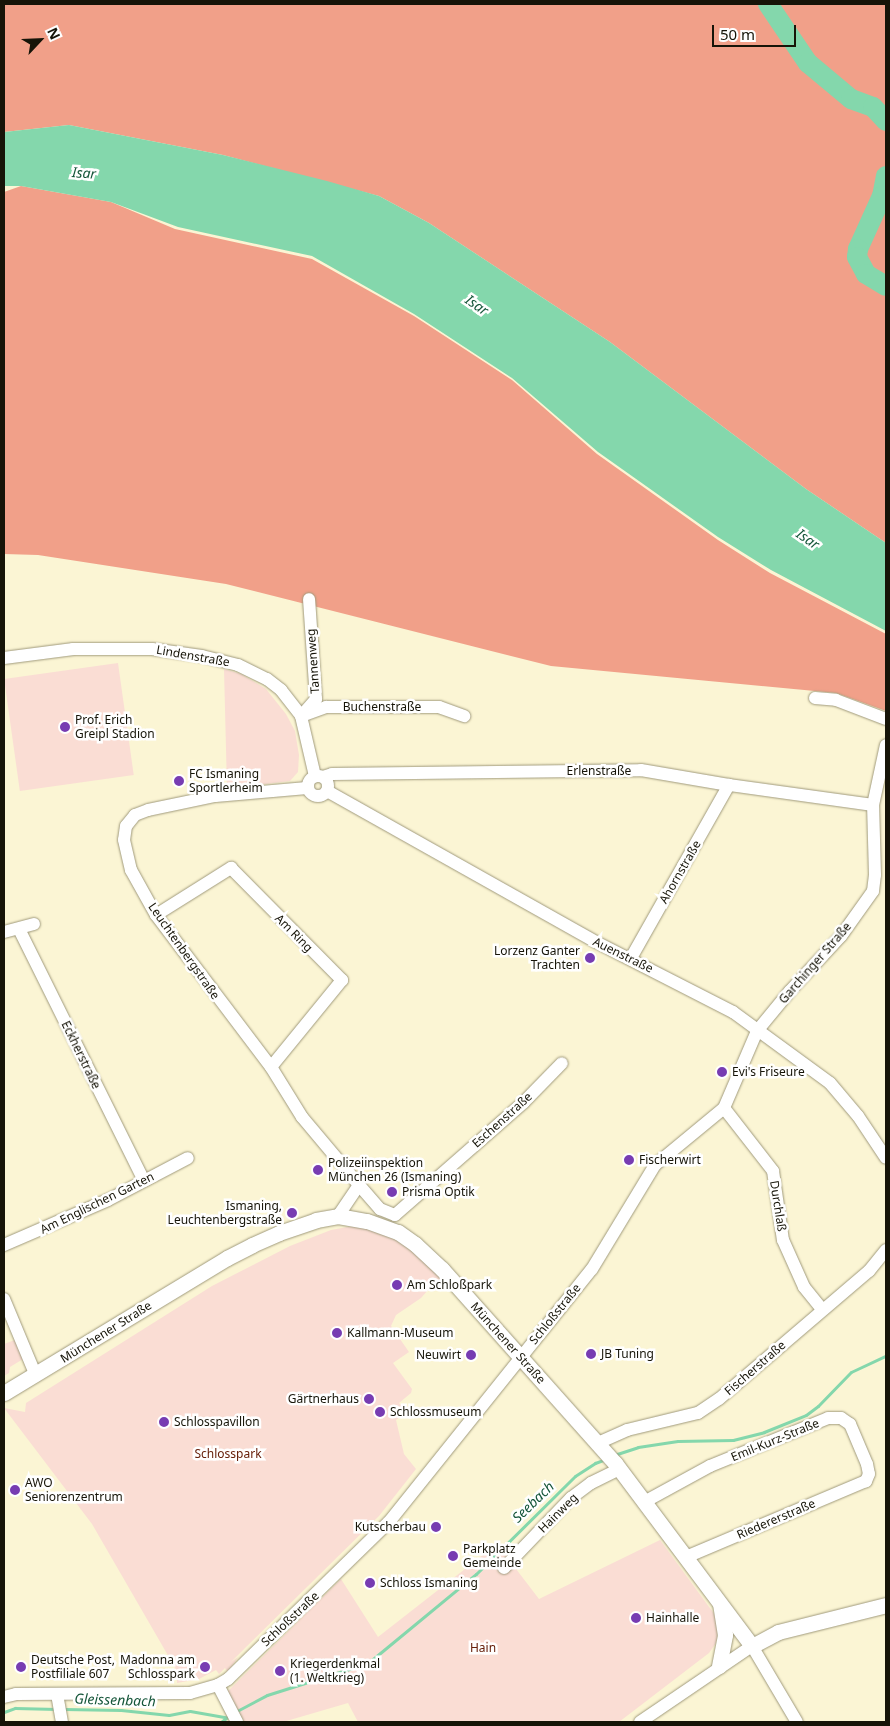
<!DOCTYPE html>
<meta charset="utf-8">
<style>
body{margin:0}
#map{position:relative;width:890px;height:1726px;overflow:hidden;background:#fbf5d4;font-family:"Noto Sans",sans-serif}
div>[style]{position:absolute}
.green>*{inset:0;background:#faddd4;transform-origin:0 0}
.forest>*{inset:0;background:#f1a089}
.water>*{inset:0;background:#84d7ac}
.stream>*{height:3px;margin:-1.5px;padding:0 1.5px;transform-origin:1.5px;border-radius:1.5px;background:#84d7ac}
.river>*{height:20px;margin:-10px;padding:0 10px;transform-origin:10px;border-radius:10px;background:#84d7ac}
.roads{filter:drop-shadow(0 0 1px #a09a7c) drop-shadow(0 0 1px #a09a7c)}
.minor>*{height:12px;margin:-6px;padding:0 6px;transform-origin:6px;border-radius:6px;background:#fff}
.minor>.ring{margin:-6px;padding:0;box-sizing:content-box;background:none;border:12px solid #fff;border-radius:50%}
.major>*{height:15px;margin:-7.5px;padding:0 7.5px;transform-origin:7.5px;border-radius:7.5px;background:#fff}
.dots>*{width:14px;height:14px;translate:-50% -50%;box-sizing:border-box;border:2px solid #fff;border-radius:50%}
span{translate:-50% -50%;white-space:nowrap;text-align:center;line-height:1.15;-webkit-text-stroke:5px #fff;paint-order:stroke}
.street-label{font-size:12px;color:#161408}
.poi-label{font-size:12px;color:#161408}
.left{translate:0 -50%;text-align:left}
.right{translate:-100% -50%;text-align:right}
.park-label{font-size:12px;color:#67200b}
.water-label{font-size:14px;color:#145539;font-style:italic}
.frame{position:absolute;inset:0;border:5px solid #161408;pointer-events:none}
.north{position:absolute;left:15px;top:15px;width:50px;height:50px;-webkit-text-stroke:4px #fff;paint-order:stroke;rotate:65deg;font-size:14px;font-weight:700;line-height:20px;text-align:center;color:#161408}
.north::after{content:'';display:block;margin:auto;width:18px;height:22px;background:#161408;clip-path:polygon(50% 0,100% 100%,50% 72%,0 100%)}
.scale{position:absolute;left:712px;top:25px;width:84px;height:22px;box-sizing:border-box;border:2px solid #161408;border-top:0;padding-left:6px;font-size:15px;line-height:18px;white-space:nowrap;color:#161408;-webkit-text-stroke:4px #fff;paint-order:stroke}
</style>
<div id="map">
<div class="green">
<i style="left:118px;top:663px;width:113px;height:115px;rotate:82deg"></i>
<i style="clip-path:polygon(224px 669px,241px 674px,266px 689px,286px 714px,295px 731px,299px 755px,298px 772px,290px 781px,227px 789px)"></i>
<i style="clip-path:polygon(353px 1226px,371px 1228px,395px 1239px,418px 1255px,442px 1280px,428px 1290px,421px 1298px,396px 1315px,391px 1326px,409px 1352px,393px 1363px,412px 1389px,411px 1393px,399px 1403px,406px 1412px,396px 1420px,404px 1454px,416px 1469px,379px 1516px,231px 1662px,238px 1657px,228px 1672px,225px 1668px,219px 1674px,216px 1670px,199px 1679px,177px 1683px,177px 1671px,92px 1524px,4px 1408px,25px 1412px,26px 1403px,212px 1286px,290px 1246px,331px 1230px)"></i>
<i style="clip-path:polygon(15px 1340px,23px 1359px,10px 1367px,9px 1373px,4px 1376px,4px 1344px)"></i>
<i style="clip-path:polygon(660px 1540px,715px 1615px,718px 1633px,716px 1643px,709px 1653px,619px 1722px,358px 1722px,348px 1703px,283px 1722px,244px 1722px,228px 1691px,341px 1579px,378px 1637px,497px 1544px,539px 1599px)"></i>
</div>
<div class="forest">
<i style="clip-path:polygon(4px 4px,886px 4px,886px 543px,806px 489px,610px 342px,429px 223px,379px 196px,223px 155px,69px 125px,4px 132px)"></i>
<i style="clip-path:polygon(21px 186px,111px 202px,175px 229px,312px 259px,414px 316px,512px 380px,597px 454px,718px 540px,770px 573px,886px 634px,886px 711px,836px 693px,551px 666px,226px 584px,38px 555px,4px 554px,4px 192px)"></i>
</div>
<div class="water">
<i style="clip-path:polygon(69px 125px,223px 155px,327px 181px,379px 196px,429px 223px,610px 342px,806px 489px,886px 543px,886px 631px,771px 570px,718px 537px,598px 452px,512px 378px,414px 314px,312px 256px,178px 227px,111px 202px,21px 186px,4px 186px,4px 132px)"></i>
</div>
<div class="stream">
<i style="left:614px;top:1455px;width:25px;rotate:-18deg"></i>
<i style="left:638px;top:1447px;width:40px;rotate:-8.5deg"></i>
<i style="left:678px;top:1441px;width:55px;rotate:-1deg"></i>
<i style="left:733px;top:1440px;width:32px;rotate:-14deg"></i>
<i style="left:764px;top:1432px;width:45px;rotate:-22deg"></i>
<i style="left:806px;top:1415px;width:15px;rotate:-37deg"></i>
<i style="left:818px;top:1406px;width:47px;rotate:-45.9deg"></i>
<i style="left:851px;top:1372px;width:38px;rotate:-25deg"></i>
<i style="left:64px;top:1709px;width:57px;rotate:1deg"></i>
<i style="left:121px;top:1710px;width:48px;rotate:5.9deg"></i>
<i style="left:169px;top:1715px;width:21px;rotate:-11deg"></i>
<i style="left:190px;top:1711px;width:36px;rotate:10deg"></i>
<i style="left:4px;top:1712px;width:12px;rotate:-20deg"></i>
<i style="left:15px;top:1708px;width:42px;rotate:1.4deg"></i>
<i style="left:235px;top:1712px;width:36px;rotate:-28deg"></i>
<i style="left:267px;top:1695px;width:106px;rotate:-17.6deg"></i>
<i style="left:368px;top:1663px;width:140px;rotate:-39.5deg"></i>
<i style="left:476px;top:1574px;width:139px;rotate:-44.7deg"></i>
<i style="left:575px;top:1476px;width:24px;rotate:-33deg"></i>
<i style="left:595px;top:1463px;width:12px;rotate:-20deg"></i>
<i style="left:221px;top:1722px;width:11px;rotate:-38deg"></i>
</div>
<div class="river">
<i style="left:768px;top:4px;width:71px;rotate:55.9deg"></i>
<i style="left:808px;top:63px;width:56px;rotate:39.9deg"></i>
<i style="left:851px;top:99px;width:23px;rotate:20deg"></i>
<i style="left:873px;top:107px;width:19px;rotate:47deg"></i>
<i style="left:886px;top:176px;width:20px;rotate:101deg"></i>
<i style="left:882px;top:196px;width:58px;rotate:114.4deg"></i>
<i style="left:858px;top:249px;width:8px;rotate:97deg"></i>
<i style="left:857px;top:257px;width:19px;rotate:62deg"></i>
<i style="left:866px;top:274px;width:23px;rotate:31deg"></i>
</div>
<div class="roads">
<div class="minor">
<i style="left:4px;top:658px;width:70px;rotate:-7.4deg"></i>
<i style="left:73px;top:649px;width:79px"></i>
<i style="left:152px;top:649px;width:50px;rotate:8deg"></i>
<i style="left:202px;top:656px;width:37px;rotate:14deg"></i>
<i style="left:238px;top:665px;width:32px;rotate:26deg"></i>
<i style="left:267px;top:679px;width:18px;rotate:38deg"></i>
<i style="left:281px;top:690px;width:33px;rotate:52deg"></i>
<i style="left:301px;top:716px;width:62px;rotate:76.9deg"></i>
<i style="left:815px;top:698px;width:21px;rotate:5deg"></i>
<i style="left:836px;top:700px;width:53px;rotate:20.8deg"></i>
<i style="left:303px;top:714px;width:20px;rotate:-49deg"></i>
<i style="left:316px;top:699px;width:100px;rotate:-94deg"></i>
<i style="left:301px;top:716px;width:27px;rotate:-20deg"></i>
<i style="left:326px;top:707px;width:113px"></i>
<i style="left:439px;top:707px;width:27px;rotate:20deg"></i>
<i class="ring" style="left:308px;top:776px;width:8px;height:8px"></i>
<i style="left:323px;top:777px;width:9px;rotate:-18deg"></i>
<i style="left:332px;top:774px;width:309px;rotate:-0.7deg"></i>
<i style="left:641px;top:770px;width:89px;rotate:9.7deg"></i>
<i style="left:729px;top:785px;width:145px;rotate:7.9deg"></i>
<i style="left:307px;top:788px;width:92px;rotate:175deg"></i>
<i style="left:215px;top:796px;width:68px;rotate:168.2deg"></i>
<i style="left:148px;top:810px;width:14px;rotate:159deg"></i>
<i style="left:135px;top:815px;width:14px;rotate:129deg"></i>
<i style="left:126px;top:826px;width:14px;rotate:98deg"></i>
<i style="left:124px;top:840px;width:31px;rotate:77deg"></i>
<i style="left:131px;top:870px;width:51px;rotate:60.9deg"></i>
<i style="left:156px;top:915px;width:191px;rotate:52.9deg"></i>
<i style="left:271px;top:1067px;width:59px;rotate:58.2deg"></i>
<i style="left:302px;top:1117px;width:89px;rotate:50deg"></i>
<i style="left:359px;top:1185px;width:37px;rotate:124deg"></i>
<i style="left:327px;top:791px;width:308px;rotate:29.3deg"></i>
<i style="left:596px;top:942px;width:154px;rotate:27.1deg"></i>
<i style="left:733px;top:1012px;width:120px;rotate:36.2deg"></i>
<i style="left:830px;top:1083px;width:43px;rotate:49.7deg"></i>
<i style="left:858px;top:1116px;width:50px;rotate:56.3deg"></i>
<i style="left:156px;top:915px;width:89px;rotate:-32.1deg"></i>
<i style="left:231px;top:868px;width:158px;rotate:45.3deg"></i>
<i style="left:342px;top:980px;width:112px;rotate:129.2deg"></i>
<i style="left:19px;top:929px;width:281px;rotate:63.6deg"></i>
<i style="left:4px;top:932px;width:31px;rotate:-15deg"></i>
<i style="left:631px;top:958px;width:199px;rotate:-60.5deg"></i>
<i style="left:724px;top:1108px;width:80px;rotate:52.1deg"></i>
<i style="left:773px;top:1171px;width:70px;rotate:81.8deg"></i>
<i style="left:783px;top:1240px;width:51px;rotate:65.9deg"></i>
<i style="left:804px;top:1287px;width:28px;rotate:51deg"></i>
<i style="left:359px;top:1185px;width:32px;rotate:49deg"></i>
<i style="left:380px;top:1209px;width:16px;rotate:22deg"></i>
<i style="left:395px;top:1215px;width:171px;rotate:-41.2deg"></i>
<i style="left:524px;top:1102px;width:54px;rotate:-45.7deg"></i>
<i style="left:4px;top:1245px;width:113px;rotate:-23.4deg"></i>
<i style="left:108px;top:1200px;width:90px;rotate:-27.7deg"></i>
<i style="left:4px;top:1299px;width:83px;rotate:67.4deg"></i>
<i style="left:598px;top:1443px;width:32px;rotate:-24deg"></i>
<i style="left:627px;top:1430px;width:73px;rotate:-13.5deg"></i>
<i style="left:698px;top:1413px;width:25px;rotate:-34deg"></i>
<i style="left:719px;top:1399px;width:197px;rotate:-40.5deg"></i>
<i style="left:869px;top:1271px;width:27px;rotate:-51deg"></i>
<i style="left:646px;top:1501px;width:73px;rotate:-28.7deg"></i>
<i style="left:710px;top:1466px;width:127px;rotate:-22.1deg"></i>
<i style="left:828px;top:1418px;width:13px"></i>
<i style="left:841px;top:1418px;width:11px;rotate:34deg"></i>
<i style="left:850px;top:1424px;width:43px;rotate:67deg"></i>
<i style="left:867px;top:1464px;width:10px;rotate:79deg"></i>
<i style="left:869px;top:1474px;width:8px;rotate:113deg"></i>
<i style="left:866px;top:1481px;width:195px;rotate:157.1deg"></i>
<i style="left:504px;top:1568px;width:97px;rotate:-46.3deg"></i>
<i style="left:571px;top:1498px;width:25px;rotate:-37deg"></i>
<i style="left:591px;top:1483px;width:32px;rotate:-26deg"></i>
<i style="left:218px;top:1685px;width:42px;rotate:62.8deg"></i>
<i style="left:57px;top:1694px;width:28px;rotate:80deg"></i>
<i style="left:4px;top:1697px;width:12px;rotate:-14deg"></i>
<i style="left:16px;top:1694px;width:174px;rotate:-0.3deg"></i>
<i style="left:190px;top:1693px;width:29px;rotate:-16deg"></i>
<i style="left:218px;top:1685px;width:12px;rotate:-31deg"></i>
<i style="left:228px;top:1679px;width:225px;rotate:-44.3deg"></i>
<i style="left:389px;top:1522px;width:324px;rotate:-51.3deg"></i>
<i style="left:592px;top:1269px;width:122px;rotate:-58.8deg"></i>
<i style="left:655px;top:1165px;width:89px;rotate:-39.6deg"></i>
<i style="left:724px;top:1108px;width:84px;rotate:-66.8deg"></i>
<i style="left:757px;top:1031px;width:52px;rotate:-50.5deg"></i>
<i style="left:790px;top:991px;width:75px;rotate:-47.2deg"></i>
<i style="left:841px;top:936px;width:55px;rotate:-54.6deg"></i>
<i style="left:873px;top:891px;width:16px;rotate:-83deg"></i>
<i style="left:875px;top:875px;width:70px;rotate:-91.6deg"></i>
<i style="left:873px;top:805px;width:61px;rotate:-77.8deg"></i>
<i style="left:640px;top:1722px;width:135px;rotate:-34.2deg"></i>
<i style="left:752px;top:1646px;width:88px;rotate:59.4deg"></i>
</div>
<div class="major">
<i style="left:4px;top:1393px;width:261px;rotate:-31.2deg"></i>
<i style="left:227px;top:1258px;width:28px;rotate:-27deg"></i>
<i style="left:252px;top:1245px;width:30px;rotate:-24deg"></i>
<i style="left:279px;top:1233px;width:39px;rotate:-19deg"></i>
<i style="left:316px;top:1220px;width:22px;rotate:-10deg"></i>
<i style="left:338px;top:1216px;width:29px;rotate:10deg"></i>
<i style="left:367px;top:1221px;width:33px;rotate:20deg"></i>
<i style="left:398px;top:1232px;width:21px;rotate:35deg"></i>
<i style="left:415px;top:1244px;width:37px;rotate:43deg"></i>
<i style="left:442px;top:1269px;width:260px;rotate:48.3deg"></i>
<i style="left:615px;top:1463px;width:229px;rotate:53.2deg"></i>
<i style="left:752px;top:1646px;width:30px;rotate:-28deg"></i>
<i style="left:778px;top:1632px;width:111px;rotate:-14deg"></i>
<i style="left:719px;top:1666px;width:32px;rotate:-79deg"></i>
<i style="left:725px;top:1635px;width:30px;rotate:-99deg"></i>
</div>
</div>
<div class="dots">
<i style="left:65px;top:727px;background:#773cb2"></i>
<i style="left:179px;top:781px;background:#773cb2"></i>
<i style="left:590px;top:958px;background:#773cb2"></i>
<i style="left:722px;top:1072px;background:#773cb2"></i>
<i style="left:629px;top:1160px;background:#773cb2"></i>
<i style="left:318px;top:1170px;background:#773cb2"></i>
<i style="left:392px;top:1192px;background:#773cb2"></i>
<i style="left:292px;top:1213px;background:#773cb2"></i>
<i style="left:397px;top:1285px;background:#773cb2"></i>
<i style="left:337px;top:1333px;background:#773cb2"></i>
<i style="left:591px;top:1354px;background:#773cb2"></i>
<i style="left:471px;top:1355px;background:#773cb2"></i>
<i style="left:369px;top:1399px;background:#773cb2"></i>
<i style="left:380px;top:1412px;background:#773cb2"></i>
<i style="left:164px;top:1422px;background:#773cb2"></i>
<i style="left:15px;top:1490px;background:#773cb2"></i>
<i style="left:436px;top:1527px;background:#773cb2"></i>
<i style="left:453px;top:1556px;background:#773cb2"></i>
<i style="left:370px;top:1583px;background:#773cb2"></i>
<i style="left:636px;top:1618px;background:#773cb2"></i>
<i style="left:21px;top:1667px;background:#773cb2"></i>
<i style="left:205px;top:1667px;background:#773cb2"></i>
<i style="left:280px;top:1671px;background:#773cb2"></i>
</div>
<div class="street-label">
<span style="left:193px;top:656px;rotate:10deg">Lindenstraße</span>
<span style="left:313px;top:661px;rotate:-94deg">Tannenweg</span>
<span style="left:382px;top:707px">Buchenstraße</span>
<span style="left:599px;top:771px">Erlenstraße</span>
<span style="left:680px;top:872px;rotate:-60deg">Ahornstraße</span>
<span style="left:294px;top:933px;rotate:45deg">Am Ring</span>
<span style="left:184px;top:951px;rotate:55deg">Leuchtenbergstraße</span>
<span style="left:623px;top:955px;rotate:26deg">Auenstraße</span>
<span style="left:815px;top:963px;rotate:-49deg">Garchinger Straße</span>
<span style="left:81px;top:1055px;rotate:64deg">Eckherstraße</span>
<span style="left:502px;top:1120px;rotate:-42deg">Eschenstraße</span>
<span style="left:97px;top:1203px;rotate:-26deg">Am Englischen Garten</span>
<span style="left:778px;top:1206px;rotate:81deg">Durchlaß</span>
<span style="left:555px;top:1314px;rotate:-51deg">Schloßstraße</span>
<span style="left:106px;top:1332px;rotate:-32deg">Münchener Straße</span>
<span style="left:508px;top:1343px;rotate:48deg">Münchener Straße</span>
<span style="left:755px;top:1368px;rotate:-41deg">Fischerstraße</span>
<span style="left:775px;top:1440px;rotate:-22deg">Emil-Kurz-Straße</span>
<span style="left:558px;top:1513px;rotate:-45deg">Hainweg</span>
<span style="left:776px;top:1519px;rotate:-23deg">Riedererstraße</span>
<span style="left:290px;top:1619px;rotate:-43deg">Schloßstraße</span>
</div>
<div class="poi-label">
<span class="left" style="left:75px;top:727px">Prof. Erich<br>Greipl Stadion</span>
<span class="left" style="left:189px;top:781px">FC Ismaning<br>Sportlerheim</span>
<span class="right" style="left:580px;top:958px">Lorzenz Ganter<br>Trachten</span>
<span class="left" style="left:732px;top:1072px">Evi's Friseure</span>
<span class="left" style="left:639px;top:1160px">Fischerwirt</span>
<span class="left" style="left:328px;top:1170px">Polizeiinspektion<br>München 26 (Ismaning)</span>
<span class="left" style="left:402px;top:1192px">Prisma Optik</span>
<span class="right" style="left:282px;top:1213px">Ismaning,<br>Leuchtenbergstraße</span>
<span class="left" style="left:407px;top:1285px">Am Schloßpark</span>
<span class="left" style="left:347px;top:1333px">Kallmann-Museum</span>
<span class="left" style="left:601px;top:1354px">JB Tuning</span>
<span class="right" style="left:461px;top:1355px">Neuwirt</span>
<span class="right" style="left:359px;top:1399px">Gärtnerhaus</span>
<span class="left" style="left:390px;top:1412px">Schlossmuseum</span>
<span class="left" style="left:174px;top:1422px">Schlosspavillon</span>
<span class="left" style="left:25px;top:1490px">AWO<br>Seniorenzentrum</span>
<span class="right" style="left:426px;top:1527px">Kutscherbau</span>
<span class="left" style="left:463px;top:1556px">Parkplatz<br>Gemeinde</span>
<span class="left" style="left:380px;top:1583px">Schloss Ismaning</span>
<span class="left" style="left:646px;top:1618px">Hainhalle</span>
<span class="left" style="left:31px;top:1667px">Deutsche Post,<br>Postfiliale 607</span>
<span class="right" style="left:195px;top:1667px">Madonna am<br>Schlosspark</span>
<span class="left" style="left:290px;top:1671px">Kriegerdenkmal<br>(1. Weltkrieg)</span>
</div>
<div class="park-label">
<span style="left:228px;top:1454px">Schlosspark</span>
<span style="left:483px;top:1648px">Hain</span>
</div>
<div class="water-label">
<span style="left:84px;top:173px;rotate:4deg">Isar</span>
<span style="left:477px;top:305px;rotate:35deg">Isar</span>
<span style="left:808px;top:539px;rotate:35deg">Isar</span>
<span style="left:533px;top:1502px;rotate:-44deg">Seebach</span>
<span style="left:115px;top:1700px;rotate:2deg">Gleissenbach</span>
</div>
<div class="frame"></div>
<div class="north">N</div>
<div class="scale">50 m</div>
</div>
